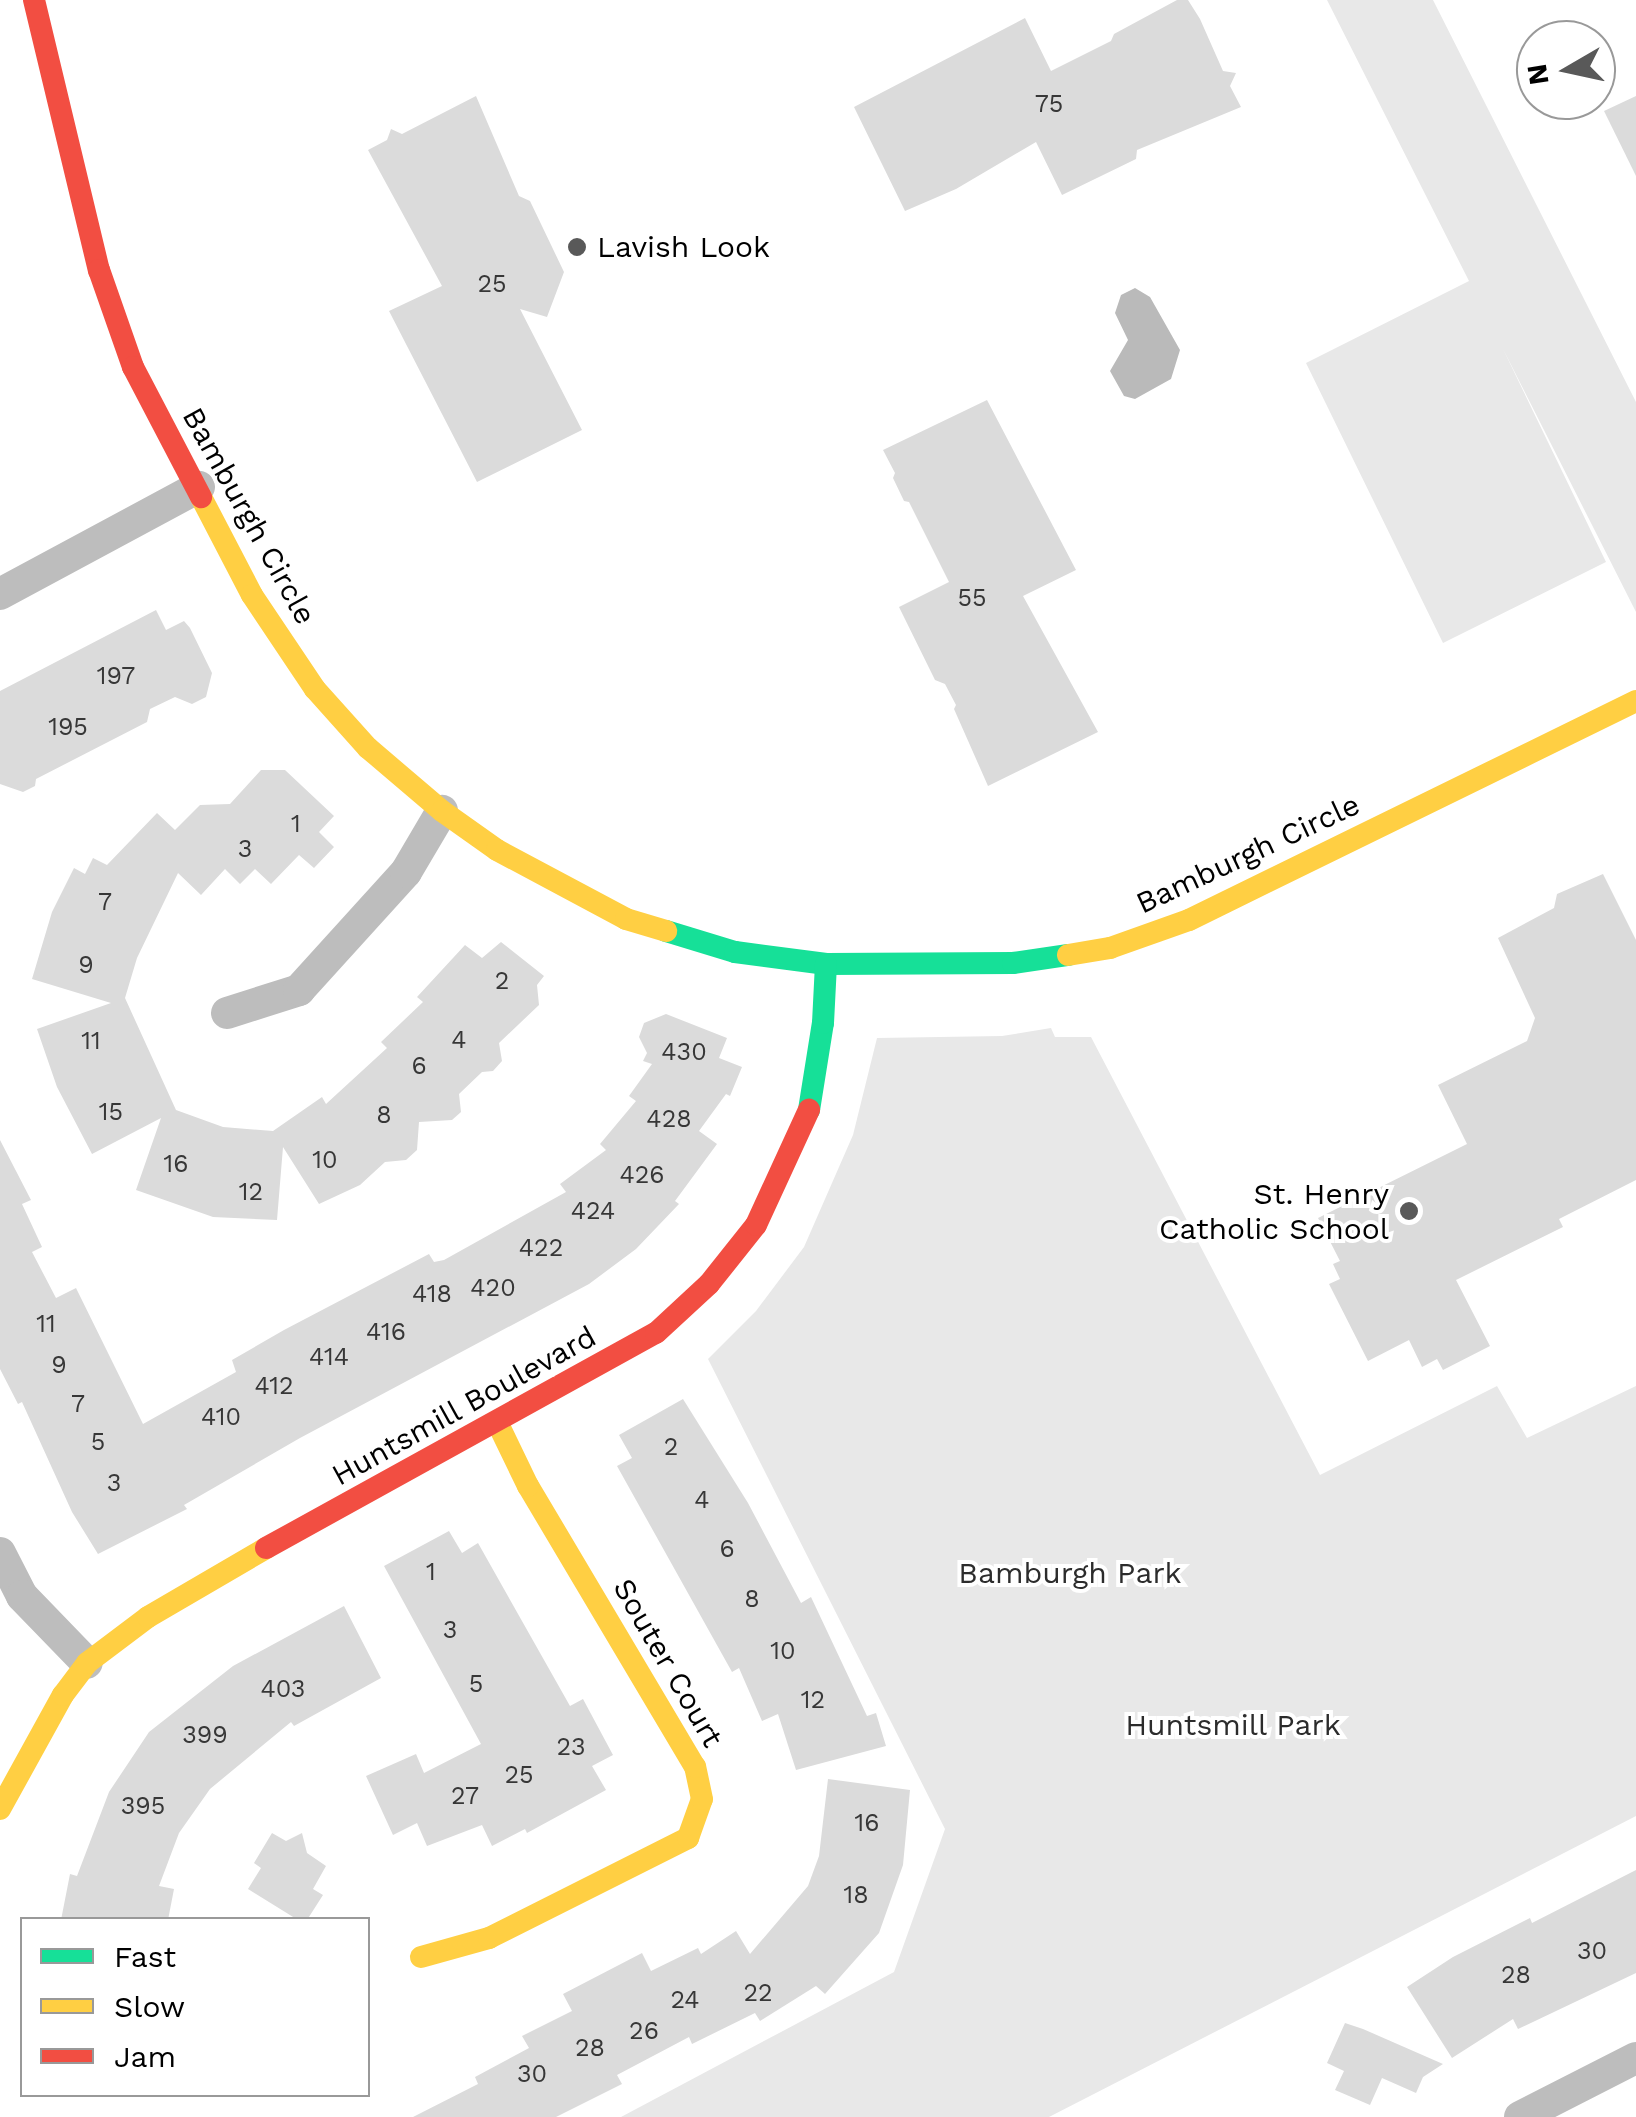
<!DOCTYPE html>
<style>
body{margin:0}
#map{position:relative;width:1636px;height:2117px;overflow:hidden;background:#fff;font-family:"Work Sans",sans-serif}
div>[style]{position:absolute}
.green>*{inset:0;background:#e8e8e8}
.water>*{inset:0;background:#bababa}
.building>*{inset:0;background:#dbdbdb}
.street>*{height:32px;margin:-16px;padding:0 16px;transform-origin:16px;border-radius:16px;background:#bdbdbd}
.fast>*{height:22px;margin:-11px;padding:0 11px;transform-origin:11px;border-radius:11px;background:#16e098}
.slow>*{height:22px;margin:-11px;padding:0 11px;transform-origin:11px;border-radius:11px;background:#ffcf43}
.jam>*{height:22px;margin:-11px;padding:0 11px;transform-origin:11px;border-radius:11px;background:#f24e42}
.dots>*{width:28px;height:28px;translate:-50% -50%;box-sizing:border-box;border:5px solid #fff;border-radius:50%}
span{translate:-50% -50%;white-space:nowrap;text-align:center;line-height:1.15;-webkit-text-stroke:8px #fff;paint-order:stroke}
.number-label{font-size:25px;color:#373737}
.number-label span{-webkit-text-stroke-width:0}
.poi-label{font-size:30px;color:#000}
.left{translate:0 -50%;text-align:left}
.right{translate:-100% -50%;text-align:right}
.street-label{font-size:30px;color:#000}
.park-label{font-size:30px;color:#2c2c2c}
.legend{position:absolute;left:20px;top:1917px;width:350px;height:180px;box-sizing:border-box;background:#fff;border:2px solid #999;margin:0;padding:12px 18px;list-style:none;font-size:30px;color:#000}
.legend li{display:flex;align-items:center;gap:20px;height:50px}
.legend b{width:50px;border:2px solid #999}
.north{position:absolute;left:1516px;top:20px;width:100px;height:100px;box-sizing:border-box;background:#fff;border:2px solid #999;border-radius:50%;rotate:261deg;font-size:28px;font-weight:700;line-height:40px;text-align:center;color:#000}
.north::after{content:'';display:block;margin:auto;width:35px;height:45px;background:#595959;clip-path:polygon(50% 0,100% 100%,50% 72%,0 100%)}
</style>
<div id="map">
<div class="green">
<i style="clip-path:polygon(1327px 0,1433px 0,1636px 402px,1636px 612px,1503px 349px,1606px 562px,1443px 643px,1306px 363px,1469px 281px)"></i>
<i style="clip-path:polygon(1051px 1028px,1055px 1037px,1091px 1037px,1320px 1475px,1497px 1386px,1527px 1438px,1636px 1386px,1636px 1816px,1049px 2117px,621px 2117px,894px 1972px,945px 1829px,708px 1359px,756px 1311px,804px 1247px,853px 1135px,877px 1038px,1002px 1036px)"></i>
</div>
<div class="water">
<i style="clip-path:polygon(1135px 288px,1150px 297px,1180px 350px,1171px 379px,1135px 399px,1124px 396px,1110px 371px,1128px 340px,1115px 313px,1121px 295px)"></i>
</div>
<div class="building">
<i style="clip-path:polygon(1177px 0,1188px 0,1200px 19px,1223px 71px,1236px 73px,1230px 86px,1241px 107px,1137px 150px,1136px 159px,1062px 195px,1036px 142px,956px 189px,905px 211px,854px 107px,1025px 18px,1051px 71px,1111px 41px,1114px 34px)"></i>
<i style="clip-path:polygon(476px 96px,519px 196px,530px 201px,564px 272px,547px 317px,520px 309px,582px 430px,477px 482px,389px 311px,442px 286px,368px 150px,387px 140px,391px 129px,402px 134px)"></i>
<i style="clip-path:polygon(1636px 96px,1636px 176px,1604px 111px)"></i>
<i style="clip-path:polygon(987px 400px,1076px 570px,1023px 596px,1098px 732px,988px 786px,954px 709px,956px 705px,945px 684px,935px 680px,899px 607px,949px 582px,909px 502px,904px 501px,893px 478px,895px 473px,883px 450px)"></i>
<i style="clip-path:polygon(156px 610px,166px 630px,184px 621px,190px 628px,212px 673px,206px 697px,192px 704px,175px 697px,150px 709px,147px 722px,36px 779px,35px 786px,23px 792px,0 784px,0 691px)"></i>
<i style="clip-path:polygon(261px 770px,285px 770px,334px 816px,319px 832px,334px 847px,314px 868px,299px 855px,271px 884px,255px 869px,240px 884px,225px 869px,201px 895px,178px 873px,137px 958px,125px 998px,176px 1110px,223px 1127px,273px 1131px,322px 1097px,326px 1104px,387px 1048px,381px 1042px,423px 1002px,417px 997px,465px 945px,482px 958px,501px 942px,544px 976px,537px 985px,539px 1005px,499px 1043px,502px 1061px,493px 1071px,482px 1072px,459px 1094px,461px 1112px,452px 1120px,419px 1122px,417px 1150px,406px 1160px,385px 1162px,360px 1185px,319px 1204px,283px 1147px,277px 1220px,213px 1217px,136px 1190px,161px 1118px,92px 1154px,57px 1087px,37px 1029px,111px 1003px,32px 979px,52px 912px,74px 868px,85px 874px,93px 858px,107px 865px,157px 813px,175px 830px,200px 805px,230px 804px)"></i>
<i style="clip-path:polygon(1603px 874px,1636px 940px,1636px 1180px,1559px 1219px,1563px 1227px,1456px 1280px,1490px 1346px,1443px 1370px,1437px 1359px,1422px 1367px,1409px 1340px,1368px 1361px,1329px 1284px,1340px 1279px,1333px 1264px,1340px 1261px,1318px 1218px,1467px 1144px,1438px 1085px,1527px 1041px,1535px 1018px,1498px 938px,1554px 908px,1557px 894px)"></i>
<i style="clip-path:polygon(666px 1014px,727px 1038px,719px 1058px,742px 1067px,730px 1096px,726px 1094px,699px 1131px,717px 1144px,675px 1201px,679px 1204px,636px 1249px,589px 1284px,300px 1438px,184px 1505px,187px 1509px,98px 1554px,72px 1512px,22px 1402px,18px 1404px,0 1369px,0 1140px,31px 1200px,22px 1204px,42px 1247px,32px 1252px,56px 1298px,76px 1288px,143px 1424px,236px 1372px,232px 1360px,284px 1330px,429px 1254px,434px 1262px,444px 1260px,566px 1192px,560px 1184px,606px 1150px,600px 1144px,636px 1101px,629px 1096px,652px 1064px,643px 1061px,647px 1053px,639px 1037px,644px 1023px)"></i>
<i style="clip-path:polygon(683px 1399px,748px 1503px,801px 1603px,811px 1597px,867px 1716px,876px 1713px,886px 1746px,796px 1770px,778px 1714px,762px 1721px,739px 1668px,732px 1672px,617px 1466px,632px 1458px,619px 1435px)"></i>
<i style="clip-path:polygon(449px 1531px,462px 1553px,478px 1543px,570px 1706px,583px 1699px,613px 1755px,592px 1766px,606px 1790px,527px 1833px,525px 1829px,492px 1846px,482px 1825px,427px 1846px,417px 1823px,393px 1835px,366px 1776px,416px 1754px,424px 1773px,481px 1744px,384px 1566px)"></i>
<i style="clip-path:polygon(344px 1606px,381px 1678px,294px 1726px,291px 1722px,210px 1789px,179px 1833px,159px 1886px,174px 1889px,168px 1920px,61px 1920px,70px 1874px,77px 1876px,109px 1792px,149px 1732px,233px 1666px)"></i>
<i style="clip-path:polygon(828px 1779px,910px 1790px,903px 1865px,879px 1933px,825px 1994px,816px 1986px,760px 2021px,755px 2013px,692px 2044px,689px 2037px,617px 2075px,622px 2084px,556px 2117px,413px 2117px,478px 2084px,475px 2077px,529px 2048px,522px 2036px,572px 2011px,563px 1994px,642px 1953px,651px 1971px,698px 1948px,701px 1954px,736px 1931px,750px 1954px,808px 1886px,819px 1856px)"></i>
<i style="clip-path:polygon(272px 1833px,286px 1841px,302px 1833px,307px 1853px,326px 1866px,313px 1889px,323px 1895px,307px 1920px,298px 1920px,248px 1889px,261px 1868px,254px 1863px)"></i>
<i style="clip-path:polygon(1636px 1870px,1636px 1973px,1518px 2029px,1513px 2019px,1452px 2058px,1407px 1987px,1453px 1957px,1530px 1918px,1532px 1923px)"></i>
<i style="clip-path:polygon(1345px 2023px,1363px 2029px,1443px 2064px,1423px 2077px,1416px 2093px,1382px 2078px,1370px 2105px,1335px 2090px,1344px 2071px,1327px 2063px)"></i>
</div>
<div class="street">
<i style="left:0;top:594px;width:226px;rotate:-28.3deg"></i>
<i style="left:227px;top:1013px;width:76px;rotate:-17.7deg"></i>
<i style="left:299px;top:990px;width:159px;rotate:-47.8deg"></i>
<i style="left:406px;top:872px;width:71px;rotate:-59.5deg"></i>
<i style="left:0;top:1553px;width:48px;rotate:62.9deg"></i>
<i style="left:22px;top:1596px;width:93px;rotate:45.9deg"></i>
<i style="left:1520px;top:2117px;width:130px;rotate:-27deg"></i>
</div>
<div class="fast">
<i style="left:666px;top:931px;width:72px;rotate:16.9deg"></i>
<i style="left:735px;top:952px;width:92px;rotate:7.5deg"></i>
<i style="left:826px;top:964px;width:187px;rotate:-0.3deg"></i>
<i style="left:1013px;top:963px;width:56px;rotate:-8.3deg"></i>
<i style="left:809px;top:1110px;width:88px;rotate:-80.9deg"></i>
<i style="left:823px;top:1023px;width:59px;rotate:-87.1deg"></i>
</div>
<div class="slow">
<i style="left:201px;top:497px;width:110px;rotate:62.5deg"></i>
<i style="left:252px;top:595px;width:113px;rotate:56.2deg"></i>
<i style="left:315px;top:689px;width:79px;rotate:48.1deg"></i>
<i style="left:368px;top:748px;width:97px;rotate:40.4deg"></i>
<i style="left:442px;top:811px;width:67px;rotate:35.3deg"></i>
<i style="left:497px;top:850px;width:146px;rotate:28.1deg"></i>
<i style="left:626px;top:919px;width:42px;rotate:16.7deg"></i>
<i style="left:1068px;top:955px;width:43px;rotate:-9.5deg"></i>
<i style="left:1110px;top:948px;width:84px;rotate:-19.5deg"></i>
<i style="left:1189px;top:920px;width:498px;rotate:-26.1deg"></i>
<i style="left:0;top:1809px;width:130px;rotate:-61.1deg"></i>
<i style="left:63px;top:1695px;width:40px;rotate:-53deg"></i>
<i style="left:87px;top:1663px;width:76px;rotate:-37deg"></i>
<i style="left:148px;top:1617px;width:137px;rotate:-30.3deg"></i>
<i style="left:421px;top:1957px;width:71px;rotate:-15.6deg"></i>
<i style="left:489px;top:1938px;width:223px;rotate:-26.7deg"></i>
<i style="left:688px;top:1838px;width:41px;rotate:-70.3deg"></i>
<i style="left:702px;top:1799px;width:33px;rotate:-102deg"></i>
<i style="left:695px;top:1767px;width:327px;rotate:-120.7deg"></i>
<i style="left:528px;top:1486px;width:69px;rotate:-115.8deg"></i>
</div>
<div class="jam">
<i style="left:34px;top:0;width:278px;rotate:76.5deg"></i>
<i style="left:99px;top:270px;width:103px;rotate:70.7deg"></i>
<i style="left:133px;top:367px;width:147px;rotate:62.4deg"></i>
<i style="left:266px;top:1548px;width:445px;rotate:-28.9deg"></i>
<i style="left:656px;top:1333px;width:72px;rotate:-42.8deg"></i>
<i style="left:709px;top:1284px;width:75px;rotate:-51.5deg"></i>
<i style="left:756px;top:1225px;width:127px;rotate:-65.3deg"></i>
</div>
<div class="dots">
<i style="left:577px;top:247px;background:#595959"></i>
<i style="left:1409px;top:1211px;background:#595959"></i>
</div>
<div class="number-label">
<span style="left:1049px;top:104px">75</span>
<span style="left:492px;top:284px">25</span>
<span style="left:972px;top:598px">55</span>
<span style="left:116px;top:676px">197</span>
<span style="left:68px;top:727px">195</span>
<span style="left:296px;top:824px">1</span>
<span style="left:245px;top:849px">3</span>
<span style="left:105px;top:902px">7</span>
<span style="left:86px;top:965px">9</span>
<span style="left:502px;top:981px">2</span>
<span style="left:459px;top:1040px">4</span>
<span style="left:91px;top:1041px">11</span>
<span style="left:684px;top:1052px">430</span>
<span style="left:419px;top:1066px">6</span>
<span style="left:111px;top:1112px">15</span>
<span style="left:384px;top:1115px">8</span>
<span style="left:669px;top:1119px">428</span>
<span style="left:325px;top:1160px">10</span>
<span style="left:176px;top:1164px">16</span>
<span style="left:642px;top:1175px">426</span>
<span style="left:251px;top:1192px">12</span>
<span style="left:593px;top:1211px">424</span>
<span style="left:541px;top:1248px">422</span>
<span style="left:493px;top:1288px">420</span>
<span style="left:432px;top:1294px">418</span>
<span style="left:46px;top:1324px">11</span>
<span style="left:386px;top:1332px">416</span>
<span style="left:329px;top:1357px">414</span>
<span style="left:59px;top:1365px">9</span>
<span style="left:274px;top:1386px">412</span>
<span style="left:78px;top:1404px">7</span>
<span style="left:221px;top:1417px">410</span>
<span style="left:98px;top:1442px">5</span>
<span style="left:671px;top:1447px">2</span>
<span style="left:114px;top:1483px">3</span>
<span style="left:702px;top:1500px">4</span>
<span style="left:727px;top:1549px">6</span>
<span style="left:431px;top:1572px">1</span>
<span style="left:752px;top:1599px">8</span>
<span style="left:450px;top:1630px">3</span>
<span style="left:783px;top:1651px">10</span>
<span style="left:476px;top:1684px">5</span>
<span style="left:283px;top:1689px">403</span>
<span style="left:813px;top:1700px">12</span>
<span style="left:205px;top:1735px">399</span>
<span style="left:571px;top:1747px">23</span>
<span style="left:519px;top:1775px">25</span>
<span style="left:465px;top:1796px">27</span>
<span style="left:143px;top:1806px">395</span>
<span style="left:867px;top:1823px">16</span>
<span style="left:856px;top:1895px">18</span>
<span style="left:1592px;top:1951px">30</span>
<span style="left:1516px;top:1975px">28</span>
<span style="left:758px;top:1993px">22</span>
<span style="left:685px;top:2000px">24</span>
<span style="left:644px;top:2031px">26</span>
<span style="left:590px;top:2048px">28</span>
<span style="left:532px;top:2074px">30</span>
</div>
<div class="poi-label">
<span class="left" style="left:597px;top:247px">Lavish Look</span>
<span class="right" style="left:1389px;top:1211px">St. Henry<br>Catholic School</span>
</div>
<div class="street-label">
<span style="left:249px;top:516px;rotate:61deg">Bamburgh Circle</span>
<span style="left:1248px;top:854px;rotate:-25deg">Bamburgh Circle</span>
<span style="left:464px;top:1406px;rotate:-29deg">Huntsmill Boulevard</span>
<span style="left:668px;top:1663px;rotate:60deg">Souter Court</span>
</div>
<div class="park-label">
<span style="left:1070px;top:1573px">Bamburgh Park</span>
<span style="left:1233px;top:1725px">Huntsmill Park</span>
</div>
<ul class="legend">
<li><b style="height:12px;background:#16e098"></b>Fast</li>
<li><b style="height:12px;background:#ffcf43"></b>Slow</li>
<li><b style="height:12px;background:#f24e42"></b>Jam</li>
</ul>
<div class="north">N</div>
</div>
